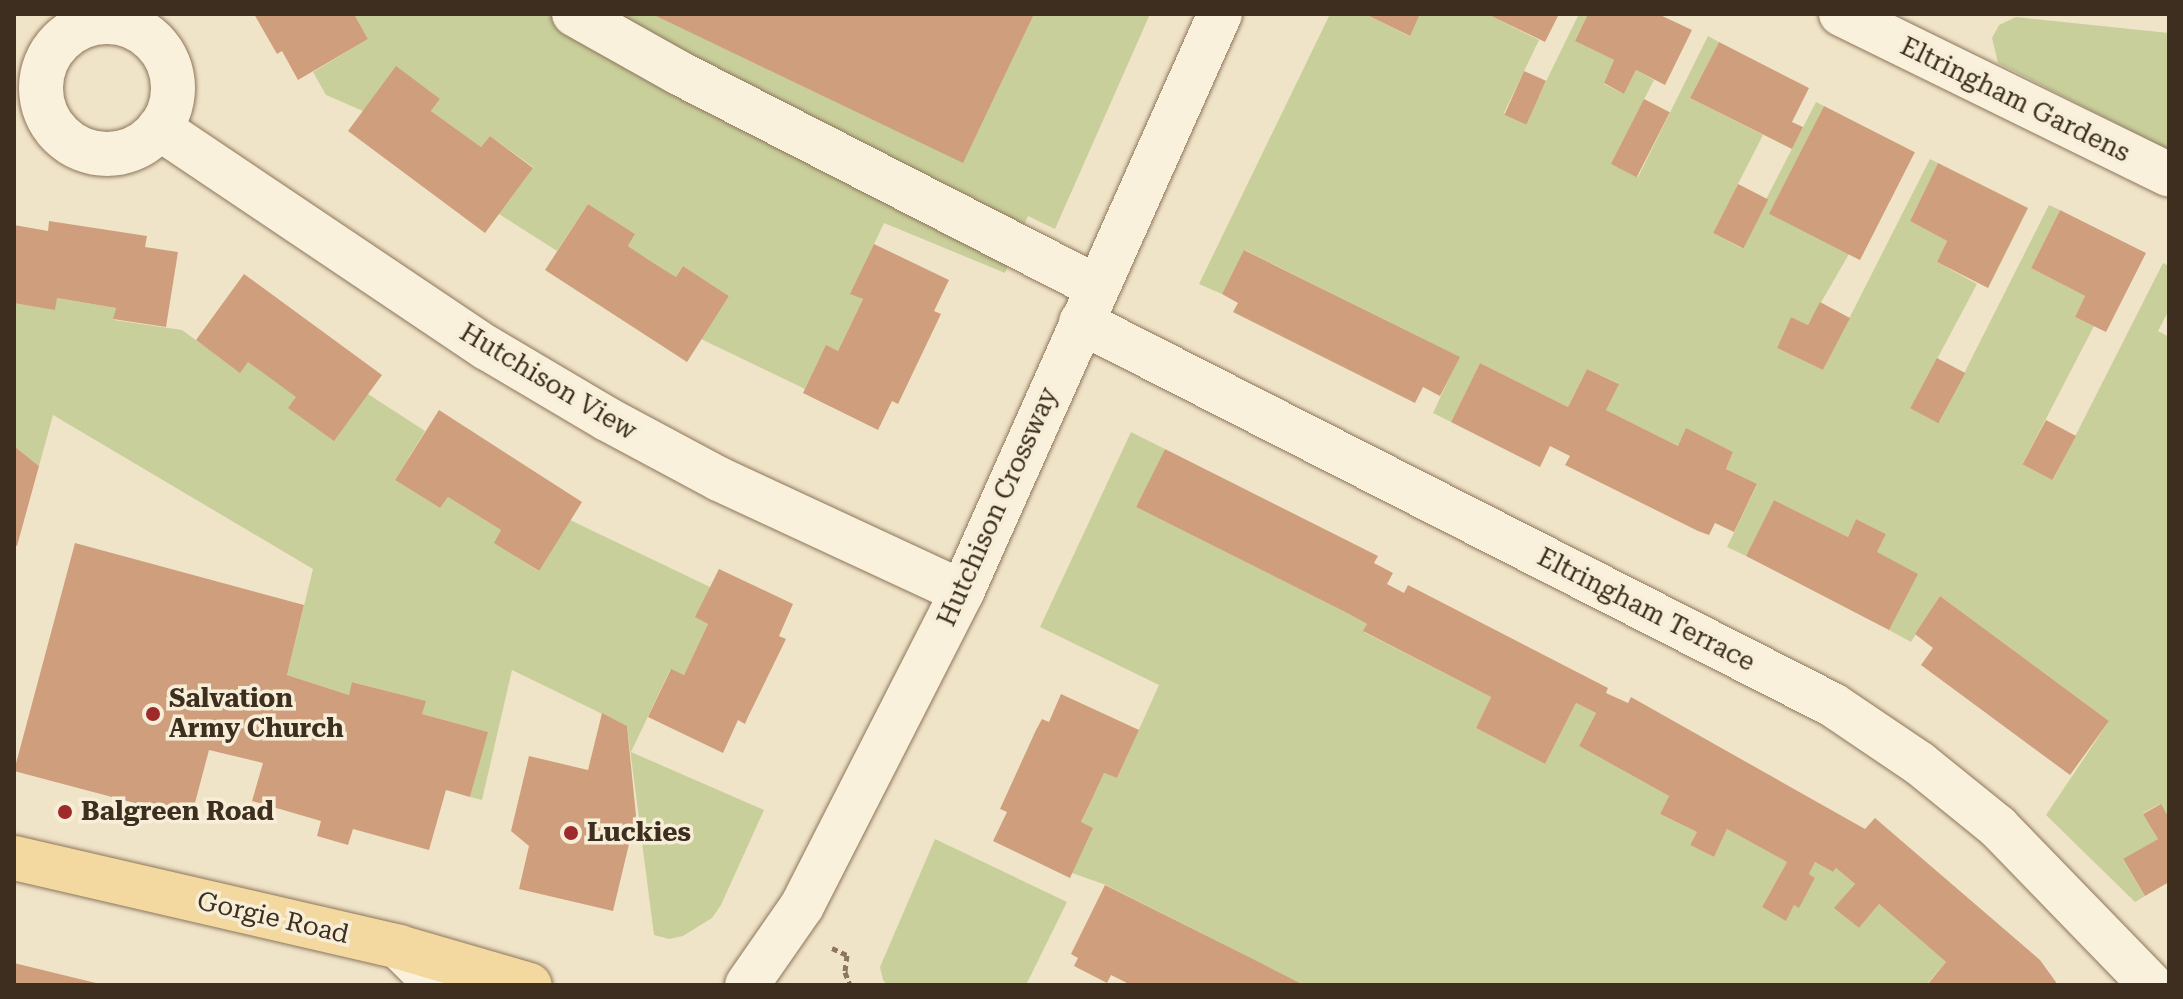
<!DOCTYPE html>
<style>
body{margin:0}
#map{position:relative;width:2183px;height:999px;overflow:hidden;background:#f0e4c8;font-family:"Roboto Serif",serif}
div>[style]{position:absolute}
.green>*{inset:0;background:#c9cf9b}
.building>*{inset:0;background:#cf9f7d;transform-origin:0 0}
.path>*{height:5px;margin-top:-2.5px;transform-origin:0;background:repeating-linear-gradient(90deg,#8d765c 0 6px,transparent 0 10px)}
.roads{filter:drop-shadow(0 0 2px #8d765c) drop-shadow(0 0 2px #8d765c)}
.minor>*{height:44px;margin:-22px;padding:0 22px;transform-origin:22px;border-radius:22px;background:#faf1dc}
.minor>.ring{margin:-22px;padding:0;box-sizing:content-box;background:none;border:44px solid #faf1dc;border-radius:50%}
.major>*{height:44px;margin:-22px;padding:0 22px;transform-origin:22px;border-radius:22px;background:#f3d9a0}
.dots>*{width:22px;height:22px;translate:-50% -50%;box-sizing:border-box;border:4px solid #f7eed8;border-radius:50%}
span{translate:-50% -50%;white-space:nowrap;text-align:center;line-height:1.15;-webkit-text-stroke:7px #f7eed8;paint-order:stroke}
.street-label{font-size:26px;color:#3d2e20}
.poi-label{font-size:26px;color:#3d2e20;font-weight:700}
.left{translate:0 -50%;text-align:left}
.frame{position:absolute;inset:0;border:16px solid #3d2e20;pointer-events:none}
</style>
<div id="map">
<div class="green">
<i style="clip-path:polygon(354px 14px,1150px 14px,1055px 229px,1028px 216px,1005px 273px,884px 223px,851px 293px,863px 299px,838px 351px,826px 346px,805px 389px,701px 339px,729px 296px,683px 266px,676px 277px,652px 262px,628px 246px,635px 234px,588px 204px,557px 251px,499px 214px,533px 167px,490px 136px,481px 147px,431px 111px,440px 99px,363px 111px,326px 95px,313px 72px,368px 39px)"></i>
<i style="clip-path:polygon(1330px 14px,1365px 14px,1409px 36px,1420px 14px,1487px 14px,1539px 40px,1504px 113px,1525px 124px,1579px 14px,1588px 14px,1575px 41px,1614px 60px,1604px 84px,1624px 94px,1636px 70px,1654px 80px,1611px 164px,1638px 177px,1708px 36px,1719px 42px,1690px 98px,1763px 135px,1713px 233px,1741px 248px,1816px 102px,1824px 106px,1771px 213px,1849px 254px,1808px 325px,1791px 317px,1777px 348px,1823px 370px,1930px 159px,1938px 163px,1910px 221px,1947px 241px,1937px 262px,1977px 284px,1911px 408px,1940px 421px,2049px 205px,2060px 210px,2031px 268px,2085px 296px,2075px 317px,2094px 326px,2023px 463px,2053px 480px,2163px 263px,2169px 266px,2169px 310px,2158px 331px,2169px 337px,2169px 818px,2160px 804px,2143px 813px,2158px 839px,2123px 860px,2145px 896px,2135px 902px,2046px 815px,2109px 721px,1940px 596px,1911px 642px,1889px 630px,1877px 552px,1886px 534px,1856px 519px,1848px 537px,1774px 500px,1746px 556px,1727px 547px,1757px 485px,1726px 469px,1733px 452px,1687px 429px,1678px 446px,1606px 410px,1618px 383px,1587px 369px,1568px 407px,1480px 363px,1451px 422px,1433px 413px,1459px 357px,1245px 250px,1222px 294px,1199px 284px)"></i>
<i style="clip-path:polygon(2016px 17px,2169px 33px,2169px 150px,1998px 63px,1992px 38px,1999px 25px)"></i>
<i style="clip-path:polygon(57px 298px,116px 308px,114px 320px,182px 330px,240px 372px,248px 362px,368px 394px,425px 431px,395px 480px,440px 508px,448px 497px,501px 530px,495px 543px,538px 571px,570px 520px,710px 587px,708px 624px,684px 675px,670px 670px,631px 752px,764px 810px,721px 905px,712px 918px,683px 936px,669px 939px,654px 935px,627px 726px,512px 670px,482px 800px,470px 797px,487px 732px,422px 714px,425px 701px,353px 682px,349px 695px,287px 675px,313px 569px,53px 415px,39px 466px,14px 446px,14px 303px)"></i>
<i style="clip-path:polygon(1131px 432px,1165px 449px,1136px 507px,1349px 614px,1367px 624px,1364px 632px,1491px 697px,1476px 728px,1545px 764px,1576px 703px,1596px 713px,1579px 746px,1669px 796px,1660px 814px,1697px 832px,1690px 845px,1714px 857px,1727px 829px,1787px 862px,1762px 907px,1786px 920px,1794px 905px,1799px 907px,1815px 878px,1809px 874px,1815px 862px,1833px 872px,1836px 868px,1855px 884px,1835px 908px,1859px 928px,1879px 904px,1946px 962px,1926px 985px,1304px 985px,1106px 885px,1072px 873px,1081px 822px,1092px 799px,1104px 773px,1117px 778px,1159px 685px,1040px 627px)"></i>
<i style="clip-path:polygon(935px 839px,1067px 902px,1026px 985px,887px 985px,883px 980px,880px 967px)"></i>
</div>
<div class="building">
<i style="clip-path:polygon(254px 14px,354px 14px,368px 39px,298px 80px,282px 51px,277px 54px)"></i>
<i style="clip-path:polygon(652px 14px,1034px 14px,963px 163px)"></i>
<i style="clip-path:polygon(1365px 14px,1420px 14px,1410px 36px)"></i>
<i style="clip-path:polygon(1487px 14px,1559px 14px,1545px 42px)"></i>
<i style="clip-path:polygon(1588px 14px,1658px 14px,1692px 30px,1665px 85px,1636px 70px,1624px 94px,1604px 83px,1614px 60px,1575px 41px)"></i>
<i style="clip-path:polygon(1719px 42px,1809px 88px,1792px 122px,1803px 127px,1792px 149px,1690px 98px)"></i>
<i style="clip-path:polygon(396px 66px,440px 99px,431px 111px,481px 147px,490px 136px,533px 168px,485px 233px,348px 131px)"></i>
<i style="left:1524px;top:71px;width:24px;height:48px;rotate:24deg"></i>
<i style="left:1644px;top:99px;width:29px;height:73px;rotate:27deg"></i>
<i style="left:1824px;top:106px;width:102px;height:121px;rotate:27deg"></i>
<i style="clip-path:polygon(1938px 163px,2028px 208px,1988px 288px,1937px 262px,1947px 241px,1910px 221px)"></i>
<i style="left:1738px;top:184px;width:34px;height:55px;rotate:27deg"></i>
<i style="clip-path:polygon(588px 204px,635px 234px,628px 246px,652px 262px,676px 277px,683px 266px,729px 296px,687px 362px,545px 270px)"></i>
<i style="clip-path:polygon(2060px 210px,2146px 253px,2106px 332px,2075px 317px,2085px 296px,2031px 268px)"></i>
<i style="clip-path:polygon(49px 221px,147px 236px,145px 247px,178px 252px,166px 327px,113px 319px,116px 308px,57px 298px,55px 310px,14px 303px,14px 225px,48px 231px)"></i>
<i style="clip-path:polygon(874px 244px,949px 280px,934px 311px,941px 314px,898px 404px,892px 401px,878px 430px,803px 393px,826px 345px,838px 351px,863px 299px,850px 294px)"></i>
<i style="clip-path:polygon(1244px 250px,1460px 357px,1440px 396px,1423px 387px,1415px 403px,1233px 312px,1238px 303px,1222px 294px)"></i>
<i style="clip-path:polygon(244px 274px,382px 375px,334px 441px,288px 408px,296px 397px,273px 380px,248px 362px,240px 373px,196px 340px)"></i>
<i style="clip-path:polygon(1820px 302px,1850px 318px,1823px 370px,1777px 348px,1791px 317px,1808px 325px)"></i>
<i style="left:1937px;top:358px;width:32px;height:57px;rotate:28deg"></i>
<i style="clip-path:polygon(1480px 363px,1568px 407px,1587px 369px,1619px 384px,1606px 410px,1678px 446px,1686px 428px,1733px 452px,1726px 469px,1757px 484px,1734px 532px,1715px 523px,1709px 535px,1698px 531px,1565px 465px,1570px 456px,1550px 446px,1540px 467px,1451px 422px)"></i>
<i style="clip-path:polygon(439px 410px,582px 502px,539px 571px,494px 543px,501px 530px,448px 497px,440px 508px,395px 480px)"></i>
<i style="left:2046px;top:420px;width:34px;height:50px;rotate:28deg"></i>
<i style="clip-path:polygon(14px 446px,39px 466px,17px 546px,14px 545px)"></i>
<i style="clip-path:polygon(1165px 449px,1378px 556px,1374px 563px,1393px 573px,1387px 584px,1404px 593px,1408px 585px,1608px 688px,1606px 693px,1628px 703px,1631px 697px,1865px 829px,1875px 818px,2040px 960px,2058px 985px,1927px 985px,1946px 962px,1879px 904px,1859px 928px,1834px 908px,1855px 884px,1836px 868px,1833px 872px,1815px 862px,1809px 874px,1815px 878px,1799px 908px,1794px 905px,1786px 921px,1762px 907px,1787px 862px,1727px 829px,1714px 857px,1690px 845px,1697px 832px,1660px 814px,1669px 796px,1579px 746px,1596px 713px,1576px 703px,1545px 764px,1476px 728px,1491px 697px,1363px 631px,1367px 624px,1349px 614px,1136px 507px)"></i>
<i style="clip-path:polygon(1774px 500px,1848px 537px,1856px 519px,1886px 534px,1877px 552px,1918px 574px,1889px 630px,1746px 556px)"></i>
<i style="clip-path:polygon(75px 543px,304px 605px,287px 675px,349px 695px,352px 682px,426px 701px,422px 714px,488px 732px,470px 797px,446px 790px,429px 850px,353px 829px,348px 845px,317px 836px,321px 821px,252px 801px,263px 763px,209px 750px,191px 818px,14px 771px)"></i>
<i style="clip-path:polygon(719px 569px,793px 604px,779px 636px,786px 639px,747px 719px,745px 724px,738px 720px,723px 753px,648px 717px,671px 669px,684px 675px,708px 624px,695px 617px)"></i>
<i style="clip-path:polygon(1940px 596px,2109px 721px,2070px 775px,1921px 665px,1933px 648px,1915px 634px)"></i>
<i style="clip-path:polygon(1061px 694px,1139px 730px,1117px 778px,1104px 773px,1092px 799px,1081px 822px,1093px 828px,1070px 878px,993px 841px,1007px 812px,1000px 809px,1036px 730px,1042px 719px,1049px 722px)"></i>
<i style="clip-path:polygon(602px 713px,627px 726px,636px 815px,613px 911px,519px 889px,529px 846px,511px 831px,529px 756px,588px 770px)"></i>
<i style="clip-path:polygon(2161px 804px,2169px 818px,2169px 882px,2145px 896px,2123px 859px,2158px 839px,2143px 814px)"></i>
<i style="clip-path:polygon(1105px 885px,1255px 960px,1304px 985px,1131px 985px,1111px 975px,1107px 983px,1074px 966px,1078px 958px,1071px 954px)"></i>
<i style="clip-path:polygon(14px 963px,100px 984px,100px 985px,14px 985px)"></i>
</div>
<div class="path">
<i style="left:832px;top:948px;width:17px;rotate:25deg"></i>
<i style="left:847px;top:955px;width:17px;rotate:97deg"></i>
<i style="left:845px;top:972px;width:14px;rotate:69deg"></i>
</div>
<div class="roads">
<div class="minor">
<i style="left:574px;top:14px;width:120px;rotate:29.3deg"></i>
<i style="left:679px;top:73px;width:470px;rotate:27.1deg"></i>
<i style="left:1841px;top:14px;width:365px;rotate:26.1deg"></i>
<i class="ring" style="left:41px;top:22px;width:88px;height:88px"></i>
<i style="left:159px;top:128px;width:395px;rotate:33.9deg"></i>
<i style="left:487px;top:348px;width:139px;rotate:30.6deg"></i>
<i style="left:607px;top:419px;width:127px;rotate:28.2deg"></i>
<i style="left:719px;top:479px;width:268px;rotate:24.9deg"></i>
<i style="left:1081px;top:322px;width:844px;rotate:26.99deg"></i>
<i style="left:1833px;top:705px;width:104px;rotate:34deg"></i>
<i style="left:1919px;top:763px;width:102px;rotate:39deg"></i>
<i style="left:1998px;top:827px;width:220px;rotate:45.9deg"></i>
<i style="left:399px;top:947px;width:54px;rotate:45deg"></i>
<i style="left:747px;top:985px;width:96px;rotate:-55.2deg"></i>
<i style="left:802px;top:906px;width:352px;rotate:-63deg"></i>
<i style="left:962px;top:592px;width:633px;rotate:-65.95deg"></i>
</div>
<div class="major">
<i style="left:14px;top:858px;width:395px;rotate:13deg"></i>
<i style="left:399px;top:947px;width:136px;rotate:16.2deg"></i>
</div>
</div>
<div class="dots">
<i style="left:153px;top:714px;background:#9e2a2b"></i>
<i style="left:65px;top:812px;background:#9e2a2b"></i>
<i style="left:571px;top:833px;background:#9e2a2b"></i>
</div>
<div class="street-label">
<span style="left:2015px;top:100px;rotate:26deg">Eltringham Gardens</span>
<span style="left:548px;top:382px;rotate:31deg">Hutchison View</span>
<span style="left:998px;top:507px;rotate:-66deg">Hutchison Crossway</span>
<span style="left:1646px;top:610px;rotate:27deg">Eltringham Terrace</span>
<span style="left:273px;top:918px;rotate:13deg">Gorgie Road</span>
</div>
<div class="poi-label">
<span class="left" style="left:169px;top:714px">Salvation<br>Army Church</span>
<span class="left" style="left:81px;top:812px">Balgreen Road</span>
<span class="left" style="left:587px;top:833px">Luckies</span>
</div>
<div class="frame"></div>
</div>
